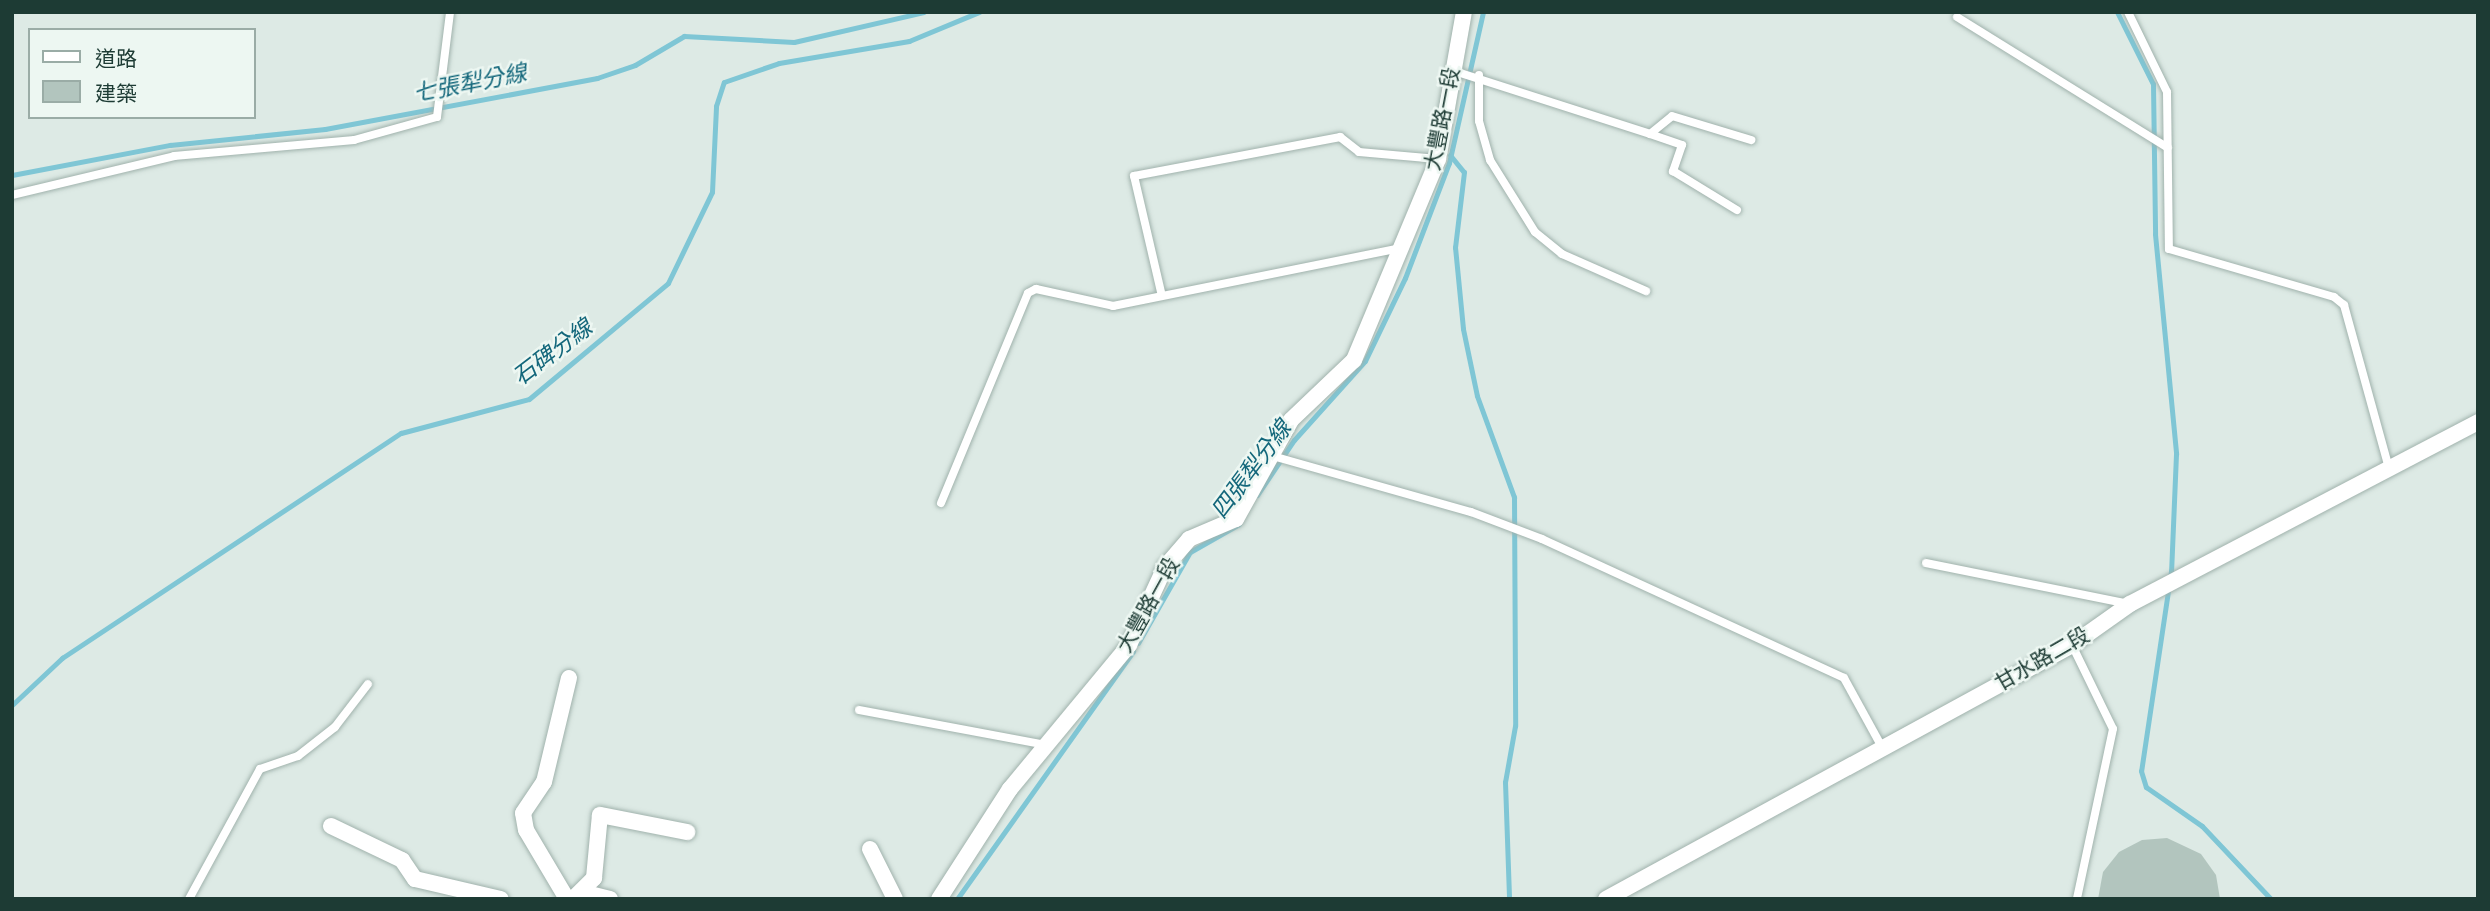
<!DOCTYPE html>
<meta charset="utf-8">
<style>
body{margin:0}
#map{position:relative;width:2490px;height:911px;overflow:hidden;background:#ddeae5;font-family:"Work Sans","Noto Sans TC",sans-serif}
div>[style]{position:absolute}
.stream>*{height:5px;margin:-2.5px;padding:0 2.5px;transform-origin:2.5px;border-radius:2.5px;background:#7fc6d5}
.building>*{inset:0;background:#b2c5be}
.roads{filter:drop-shadow(0 0 2px #a0b2ac) drop-shadow(0 0 2px #a0b2ac)}
.service>*{height:8px;margin:-4px;padding:0 4px;transform-origin:4px;border-radius:4px;background:#fff}
.minor>*{height:16px;margin:-8px;padding:0 8px;transform-origin:8px;border-radius:8px;background:#fff}
span{translate:-50% -50%;white-space:nowrap;text-align:center;line-height:1.15;-webkit-text-stroke:5px #edf7f2;paint-order:stroke}
.street-label{font-size:21px;color:#1d3b34}
.water-label{font-size:23px;color:#13677b;font-style:italic}
.frame{position:absolute;inset:0;border:14px solid #1d3b34;pointer-events:none}
.legend{position:absolute;left:28px;top:28px;width:228px;height:91px;box-sizing:border-box;background:#edf7f2;border:2px solid #9aaca6;margin:0;padding:9px 12px;list-style:none;font-size:21px;color:#1d3b34}
.legend li{display:flex;align-items:center;gap:14px;height:35px}
.legend b{width:35px;border:2px solid #9aaca6}
</style>
<div id="map">
<div class="stream">
<i style="left:2117px;top:12px;width:80px;rotate:63.4deg"></i>
<i style="left:2153px;top:84px;width:150px;rotate:89.2deg"></i>
<i style="left:2155px;top:234px;width:221px;rotate:84.5deg"></i>
<i style="left:2176px;top:454px;width:117px;rotate:92.4deg"></i>
<i style="left:2171px;top:571px;width:202px;rotate:98.5deg"></i>
<i style="left:2141px;top:771px;width:17px;rotate:73deg"></i>
<i style="left:2146px;top:787px;width:68px;rotate:34.9deg"></i>
<i style="left:2202px;top:826px;width:100px;rotate:46.6deg"></i>
<i style="left:1450px;top:155px;width:22px;rotate:51deg"></i>
<i style="left:1464px;top:172px;width:76px;rotate:96.8deg"></i>
<i style="left:1455px;top:247px;width:82px;rotate:84.4deg"></i>
<i style="left:1463px;top:329px;width:68px;rotate:78.2deg"></i>
<i style="left:1477px;top:396px;width:108px;rotate:69.9deg"></i>
<i style="left:1514px;top:497px;width:229px;rotate:89.7deg"></i>
<i style="left:1515px;top:726px;width:57px;rotate:100.1deg"></i>
<i style="left:1505px;top:782px;width:117px;rotate:88deg"></i>
<i style="left:12px;top:175px;width:161px;rotate:-10.8deg"></i>
<i style="left:170px;top:145px;width:156px;rotate:-5.9deg"></i>
<i style="left:325px;top:129px;width:277px;rotate:-10.6deg"></i>
<i style="left:597px;top:78px;width:40px;rotate:-18.9deg"></i>
<i style="left:635px;top:65px;width:57px;rotate:-30.6deg"></i>
<i style="left:684px;top:36px;width:110px;rotate:3.1deg"></i>
<i style="left:794px;top:42px;width:133px;rotate:-13deg"></i>
<i style="left:1257px;top:495px;width:66px;rotate:-56.1deg"></i>
<i style="left:1294px;top:440px;width:106px;rotate:-48.1deg"></i>
<i style="left:1365px;top:361px;width:92px;rotate:-64.3deg"></i>
<i style="left:1405px;top:278px;width:123px;rotate:-69.1deg"></i>
<i style="left:1449px;top:163px;width:155px;rotate:-77.3deg"></i>
<i style="left:1138px;top:643px;width:105px;rotate:-60.3deg"></i>
<i style="left:1190px;top:552px;width:56px;rotate:-29.7deg"></i>
<i style="left:12px;top:705px;width:69px;rotate:-43.2deg"></i>
<i style="left:62px;top:658px;width:407px;rotate:-33.6deg"></i>
<i style="left:401px;top:433px;width:132px;rotate:-14.9deg"></i>
<i style="left:529px;top:399px;width:181px;rotate:-39.8deg"></i>
<i style="left:668px;top:283px;width:101px;rotate:-64.2deg"></i>
<i style="left:712px;top:192px;width:86px;rotate:-87.3deg"></i>
<i style="left:716px;top:106px;width:25px;rotate:-72deg"></i>
<i style="left:724px;top:82px;width:58px;rotate:-19.1deg"></i>
<i style="left:779px;top:63px;width:132px;rotate:-9.6deg"></i>
<i style="left:909px;top:41px;width:76px;rotate:-22.5deg"></i>
<i style="left:957px;top:899px;width:304px;rotate:-54.6deg"></i>
</div>
<div class="building">
<i style="clip-path:polygon(2167px 838px,2201px 854px,2216px 875px,2220px 899px,2098px 899px,2103px 872px,2119px 852px,2142px 840px)"></i>
</div>
<div class="roads">
<div class="service">
<i style="left:2128px;top:12px;width:89px;rotate:64deg"></i>
<i style="left:2167px;top:92px;width:157px;rotate:89.3deg"></i>
<i style="left:2169px;top:249px;width:172px;rotate:16.2deg"></i>
<i style="left:2334px;top:297px;width:13px;rotate:39deg"></i>
<i style="left:2344px;top:305px;width:169px;rotate:74.6deg"></i>
<i style="left:1957px;top:17px;width:248px;rotate:31.8deg"></i>
<i style="left:1451px;top:70px;width:209px;rotate:17.8deg"></i>
<i style="left:1650px;top:134px;width:28px;rotate:-39deg"></i>
<i style="left:1672px;top:116px;width:83px;rotate:16.9deg"></i>
<i style="left:1479px;top:75px;width:46px;rotate:90deg"></i>
<i style="left:1479px;top:121px;width:41px;rotate:74.2deg"></i>
<i style="left:1490px;top:160px;width:85px;rotate:58deg"></i>
<i style="left:1535px;top:232px;width:35px;rotate:39deg"></i>
<i style="left:1562px;top:254px;width:92px;rotate:23.8deg"></i>
<i style="left:1650px;top:134px;width:34px;rotate:19deg"></i>
<i style="left:1682px;top:145px;width:28px;rotate:109deg"></i>
<i style="left:1673px;top:171px;width:75px;rotate:31.4deg"></i>
<i style="left:12px;top:195px;width:167px;rotate:-13.5deg"></i>
<i style="left:174px;top:156px;width:181px;rotate:-5.1deg"></i>
<i style="left:354px;top:140px;width:86px;rotate:-15.5deg"></i>
<i style="left:437px;top:117px;width:106px;rotate:-82.9deg"></i>
<i style="left:1161px;top:292px;width:119px;rotate:-103.1deg"></i>
<i style="left:1134px;top:176px;width:210px;rotate:-10.7deg"></i>
<i style="left:1340px;top:137px;width:24px;rotate:38deg"></i>
<i style="left:1359px;top:152px;width:79px;rotate:5.1deg"></i>
<i style="left:1269px;top:455px;width:210px;rotate:15.8deg"></i>
<i style="left:1471px;top:512px;width:76px;rotate:20.8deg"></i>
<i style="left:1542px;top:539px;width:332px;rotate:24.7deg"></i>
<i style="left:1844px;top:678px;width:79px;rotate:61.2deg"></i>
<i style="left:941px;top:503px;width:227px;rotate:-67.5deg"></i>
<i style="left:1028px;top:293px;width:9px;rotate:-27deg"></i>
<i style="left:1036px;top:289px;width:79px;rotate:12.4deg"></i>
<i style="left:1113px;top:306px;width:294px;rotate:-11.4deg"></i>
<i style="left:1926px;top:563px;width:207px;rotate:11.4deg"></i>
<i style="left:2072px;top:645px;width:93px;rotate:64deg"></i>
<i style="left:2113px;top:729px;width:174px;rotate:102deg"></i>
<i style="left:859px;top:710px;width:190px;rotate:10.6deg"></i>
<i style="left:189px;top:899px;width:148px;rotate:-61.4deg"></i>
<i style="left:260px;top:769px;width:40px;rotate:-18.9deg"></i>
<i style="left:298px;top:756px;width:47px;rotate:-38.1deg"></i>
<i style="left:335px;top:727px;width:54px;rotate:-52.5deg"></i>
</div>
<div class="minor">
<i style="left:331px;top:826px;width:79px;rotate:25.6deg"></i>
<i style="left:402px;top:860px;width:23px;rotate:56deg"></i>
<i style="left:415px;top:879px;width:88px;rotate:13.1deg"></i>
<i style="left:870px;top:849px;width:56px;rotate:63.4deg"></i>
<i style="left:582px;top:892px;width:29px;rotate:14deg"></i>
<i style="left:567px;top:899px;width:80px;rotate:-120.7deg"></i>
<i style="left:526px;top:830px;width:17px;rotate:-100deg"></i>
<i style="left:523px;top:813px;width:37px;rotate:-56deg"></i>
<i style="left:544px;top:782px;width:107px;rotate:-76.5deg"></i>
<i style="left:573px;top:899px;width:30px;rotate:-45deg"></i>
<i style="left:594px;top:878px;width:63px;rotate:-84.6deg"></i>
<i style="left:600px;top:815px;width:89px;rotate:11.1deg"></i>
<i style="left:939px;top:899px;width:131px;rotate:-57.2deg"></i>
<i style="left:1010px;top:789px;width:187px;rotate:-50.4deg"></i>
<i style="left:1129px;top:645px;width:86px;rotate:-65.2deg"></i>
<i style="left:1165px;top:567px;width:37px;rotate:-49deg"></i>
<i style="left:1189px;top:539px;width:51px;rotate:-23.1deg"></i>
<i style="left:1236px;top:519px;width:113px;rotate:-60.9deg"></i>
<i style="left:1291px;top:420px;width:87px;rotate:-43.6deg"></i>
<i style="left:1354px;top:360px;width:218px;rotate:-67.3deg"></i>
<i style="left:1438px;top:159px;width:149px;rotate:-80deg"></i>
<i style="left:1606px;top:899px;width:531px;rotate:-28.59deg"></i>
<i style="left:2072px;top:645px;width:71px;rotate:-35.3deg"></i>
<i style="left:2130px;top:604px;width:393px;rotate:-27.6deg"></i>
</div>
</div>
<div class="street-label">
<span style="left:1442px;top:119px;rotate:-79deg">大豐路一段</span>
<span style="left:1148px;top:605px;rotate:-61deg">大豐路一段</span>
<span style="left:2042px;top:659px;rotate:-30deg">甘水路二段</span>
</div>
<div class="water-label">
<span style="left:470px;top:84px;rotate:-11deg">七張犁分線</span>
<span style="left:553px;top:353px;rotate:-37deg">石碑分線</span>
<span style="left:1252px;top:470px;rotate:-53deg">四張犁分線</span>
</div>
<div class="frame"></div>
<ul class="legend">
<li><b style="height:9px;background:#fff"></b>道路</li>
<li><b style="height:19px;background:#b2c5be"></b>建築</li>
</ul>
</div>
